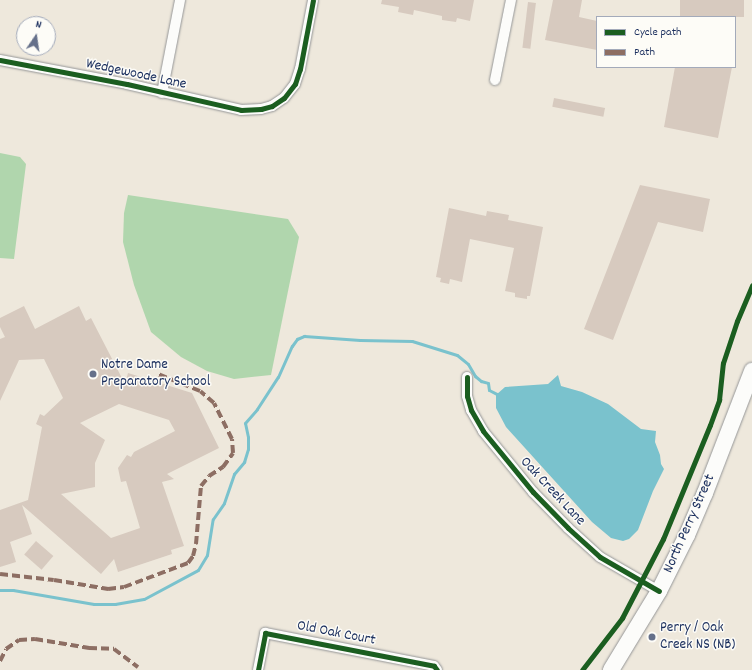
<!DOCTYPE html>
<style>
body{margin:0}
#map{position:relative;width:752px;height:670px;overflow:hidden;background:#eee8dc;font-family:Dekko,sans-serif}
div>[style]{position:absolute}
.green>*{inset:0;background:#b0d6ad}
.water>*{inset:0;background:#7ac2cd}
.stream>*{height:3px;margin:-1.5px;padding:0 1.5px;transform-origin:1.5px;border-radius:1.5px;background:#7ac2cd}
.building>*{inset:0;background:#d7cabf;transform-origin:0 0}
.roads{filter:drop-shadow(0 0 1px #959697) drop-shadow(0 0 1px #959697)}
.street>*{height:10px;margin:-5px;padding:0 5px;transform-origin:5px;border-radius:5px;background:#fcfcfa}
.primary>*{height:16px;margin:-8px;padding:0 8px;transform-origin:8px;border-radius:8px;background:#fcfcfa}
.quiet>*{height:4px;margin-top:-2px;transform-origin:0;background:repeating-linear-gradient(90deg,#8d6e63 0 8px,transparent 0 12px)}
.cycleway>*{height:5px;margin:-2.5px;padding:0 2.5px;transform-origin:2.5px;border-radius:2.5px;background:#1b5e20}
.dots>*{width:11px;height:11px;translate:-50% -50%;box-sizing:border-box;border:2px solid #fdfcf7;border-radius:50%}
span{translate:-50% -50%;white-space:nowrap;text-align:center;line-height:1.15;-webkit-text-stroke:3px #fdfcf7;paint-order:stroke}
.street-label{font-size:15px;color:#1b2f5e}
.poi-label{font-size:15px;color:#1b2f5e}
.left{translate:0 -50%;text-align:left}
.legend{position:absolute;left:596px;top:16px;width:140px;height:52px;box-sizing:border-box;background:#fdfcf7;border:1px solid #a3aaba;margin:0;padding:5px 7px;list-style:none;font-size:12px;color:#1b2f5e}
.legend li{display:flex;align-items:center;gap:8px;height:20px}
.legend b{width:20px;border:1px solid #a3aaba}
.north{position:absolute;left:16px;top:16px;width:40px;height:40px;box-sizing:border-box;background:#fdfcf7;border:1px solid #a3aaba;border-radius:50%;rotate:13deg;font-size:11px;font-weight:700;line-height:16px;text-align:center;color:#1b2f5e}
.north::after{content:'';display:block;margin:auto;width:14px;height:18px;background:#65708a;clip-path:polygon(50% 0,100% 100%,50% 72%,0 100%)}
</style>
<div id="map">
<div class="green">
<i style="clip-path:polygon(0 153px,20px 157px,26px 164px,14px 259px,0 258px)"></i>
<i style="clip-path:polygon(128px 195px,288px 219px,299px 237px,271px 375px,234px 379px,207px 371px,181px 357px,151px 332px,134px 285px,123px 242px,124px 213px)"></i>
</div>
<div class="water">
<i style="clip-path:polygon(558px 375px,561px 386px,582px 392px,608px 404px,641px 429px,656px 431px,655px 442px,660px 455px,661px 464px,664px 469px,653px 491px,638px 530px,629px 539px,623px 541px,611px 538px,592px 522px,506px 427px,496px 408px,496px 395px,505px 387px,548px 384px)"></i>
</div>
<div class="stream">
<i style="left:0;top:590px;width:13px"></i>
<i style="left:13px;top:590px;width:82px;rotate:9.8deg"></i>
<i style="left:94px;top:604px;width:21px"></i>
<i style="left:115px;top:604px;width:29px;rotate:-10deg"></i>
<i style="left:144px;top:599px;width:61px;rotate:-28.2deg"></i>
<i style="left:198px;top:570px;width:17px;rotate:-59deg"></i>
<i style="left:207px;top:555px;width:36px;rotate:-81deg"></i>
<i style="left:213px;top:519px;width:19px;rotate:-55deg"></i>
<i style="left:224px;top:503px;width:31px;rotate:-71deg"></i>
<i style="left:234px;top:474px;width:16px;rotate:-50deg"></i>
<i style="left:244px;top:462px;width:14px;rotate:-73deg"></i>
<i style="left:248px;top:449px;width:12px;rotate:-90deg"></i>
<i style="left:248px;top:437px;width:14px;rotate:-102deg"></i>
<i style="left:245px;top:423px;width:18px;rotate:-49deg"></i>
<i style="left:257px;top:409px;width:38px;rotate:-57deg"></i>
<i style="left:278px;top:377px;width:34px;rotate:-66deg"></i>
<i style="left:292px;top:346px;width:9px;rotate:-54deg"></i>
<i style="left:297px;top:339px;width:8px;rotate:-23deg"></i>
<i style="left:304px;top:336px;width:56px;rotate:4.1deg"></i>
<i style="left:360px;top:340px;width:52px;rotate:1.1deg"></i>
<i style="left:412px;top:341px;width:47px;rotate:17.3deg"></i>
<i style="left:457px;top:355px;width:14px;rotate:39deg"></i>
<i style="left:468px;top:364px;width:14px;rotate:60deg"></i>
<i style="left:475px;top:376px;width:8px;rotate:40deg"></i>
<i style="left:481px;top:381px;width:7px;rotate:16deg"></i>
<i style="left:488px;top:383px;width:7px;rotate:82deg"></i>
<i style="left:489px;top:390px;width:9px;rotate:27deg"></i>
</div>
<div class="building">
<i style="clip-path:polygon(382px 0,474px 0,470px 21px,457px 18px,456px 22px,442px 20px,442px 16px,414px 10px,413px 15px,398px 12px,399px 7px,381px 4px)"></i>
<i style="clip-path:polygon(553px 0,582px 0,579px 17px,597px 21px,597px 50px,545px 40px)"></i>
<i style="left:680px;top:0;width:64px;height:17px"></i>
<i style="left:528px;top:2px;width:8px;height:46px;rotate:7deg"></i>
<i style="clip-path:polygon(675px 67px,732px 67px,718px 138px,664px 127px)"></i>
<i style="left:554px;top:98px;width:52px;height:9px;rotate:11deg"></i>
<i style="clip-path:polygon(640px 185px,710px 199px,703px 232px,658px 222px,613px 340px,584px 329px)"></i>
<i style="clip-path:polygon(449px 208px,486px 216px,487px 211px,509px 215px,508px 220px,543px 227px,530px 296px,527px 296px,527px 299px,515px 297px,515px 293px,505px 291px,514px 248px,470px 239px,462px 282px,450px 279px,449px 284px,440px 282px,441px 278px,436px 277px)"></i>
<i style="clip-path:polygon(evenodd,24px 306px,35px 329px,79px 306px,86px 321px,91px 318px,125px 384px,128px 373px,192px 393px,219px 448px,167px 474px,174px 479px,162px 482px,184px 546px,171px 550px,172px 554px,118px 572px,114px 559px,101px 574px,22px 505px,32px 534px,10px 542px,16px 562px,0 567px,0 510px,28px 500px,42px 427px,36px 424px,40px 414px,44px 416px,63px 398px,44px 359px,19px 360px,0 401px,0 339px,5px 337px,0 327px,0 318px,24px 306px,119px 404px,169px 420px,175px 431px,134px 452px,131px 457px,127px 455px,118px 468px,121px 482px,126px 481px,140px 528px,111px 538px,61px 494px,95px 487px,95px 463px,105px 440px,80px 423px,119px 404px)"></i>
<i style="left:36px;top:541px;width:23px;height:18px;rotate:41deg"></i>
</div>
<div class="roads">
<div class="street">
<i style="left:0;top:60px;width:129px;rotate:10.7deg"></i>
<i style="left:127px;top:84px;width:117px;rotate:12.8deg"></i>
<i style="left:241px;top:110px;width:20px;rotate:-3deg"></i>
<i style="left:261px;top:109px;width:11px;rotate:-15deg"></i>
<i style="left:272px;top:106px;width:14px;rotate:-34deg"></i>
<i style="left:284px;top:98px;width:18px;rotate:-52deg"></i>
<i style="left:295px;top:84px;width:16px;rotate:-72deg"></i>
<i style="left:300px;top:69px;width:70px;rotate:-79.3deg"></i>
<i style="left:495px;top:80px;width:82px;rotate:-78.7deg"></i>
<i style="left:162px;top:93px;width:95px;rotate:-79deg"></i>
<i style="left:467px;top:377px;width:19px;rotate:90deg"></i>
<i style="left:467px;top:396px;width:15px;rotate:74deg"></i>
<i style="left:471px;top:410px;width:24px;rotate:60deg"></i>
<i style="left:483px;top:431px;width:79px;rotate:50.7deg"></i>
<i style="left:533px;top:492px;width:50px;rotate:45.8deg"></i>
<i style="left:568px;top:528px;width:43px;rotate:42.2deg"></i>
<i style="left:600px;top:557px;width:68px;rotate:30deg"></i>
<i style="left:258px;top:670px;width:38px;rotate:-79deg"></i>
<i style="left:265px;top:633px;width:172px;rotate:11deg"></i>
<i style="left:434px;top:666px;width:5px;rotate:53deg"></i>
</div>
<div class="primary">
<i style="left:611px;top:670px;width:92px;rotate:-58.7deg"></i>
<i style="left:659px;top:591px;width:63px;rotate:-63.4deg"></i>
<i style="left:687px;top:535px;width:46px;rotate:-66.8deg"></i>
<i style="left:705px;top:493px;width:131px;rotate:-68.9deg"></i>
</div>
</div>
<div class="quiet">
<i style="left:0;top:574px;width:54px;rotate:6.3deg"></i>
<i style="left:54px;top:580px;width:55px;rotate:9.5deg"></i>
<i style="left:108px;top:589px;width:16px;rotate:-7deg"></i>
<i style="left:124px;top:587px;width:68px;rotate:-20.6deg"></i>
<i style="left:188px;top:563px;width:9px;rotate:-54deg"></i>
<i style="left:193px;top:556px;width:12px;rotate:-76deg"></i>
<i style="left:196px;top:544px;width:58px;rotate:-85.1deg"></i>
<i style="left:201px;top:486px;width:13px;rotate:-51deg"></i>
<i style="left:209px;top:476px;width:17px;rotate:-33deg"></i>
<i style="left:223px;top:467px;width:17px;rotate:-54deg"></i>
<i style="left:233px;top:453px;width:14px;rotate:-94deg"></i>
<i style="left:232px;top:439px;width:40px;rotate:-116.6deg"></i>
<i style="left:214px;top:403px;width:18px;rotate:-139deg"></i>
<i style="left:200px;top:391px;width:45px;rotate:-158deg"></i>
<i style="left:0;top:661px;width:13px;rotate:-63deg"></i>
<i style="left:6px;top:649px;width:16px;rotate:-35deg"></i>
<i style="left:19px;top:640px;width:16px;rotate:-4deg"></i>
<i style="left:35px;top:639px;width:55px;rotate:9.5deg"></i>
<i style="left:89px;top:648px;width:25px;rotate:2deg"></i>
<i style="left:114px;top:649px;width:30px;rotate:37deg"></i>
</div>
<div class="cycleway">
<i style="left:0;top:60px;width:129px;rotate:10.7deg"></i>
<i style="left:127px;top:84px;width:117px;rotate:12.8deg"></i>
<i style="left:241px;top:110px;width:20px;rotate:-3deg"></i>
<i style="left:261px;top:109px;width:11px;rotate:-15deg"></i>
<i style="left:272px;top:106px;width:14px;rotate:-34deg"></i>
<i style="left:284px;top:98px;width:18px;rotate:-52deg"></i>
<i style="left:295px;top:84px;width:16px;rotate:-72deg"></i>
<i style="left:300px;top:69px;width:70px;rotate:-79.3deg"></i>
<i style="left:467px;top:377px;width:19px;rotate:90deg"></i>
<i style="left:467px;top:396px;width:15px;rotate:74deg"></i>
<i style="left:471px;top:410px;width:24px;rotate:60deg"></i>
<i style="left:483px;top:431px;width:79px;rotate:50.7deg"></i>
<i style="left:533px;top:492px;width:50px;rotate:45.8deg"></i>
<i style="left:568px;top:528px;width:43px;rotate:42.2deg"></i>
<i style="left:600px;top:557px;width:68px;rotate:30deg"></i>
<i style="left:258px;top:670px;width:38px;rotate:-79deg"></i>
<i style="left:265px;top:633px;width:172px;rotate:11deg"></i>
<i style="left:434px;top:666px;width:5px;rotate:53deg"></i>
<i style="left:582px;top:670px;width:66px;rotate:-52.4deg"></i>
<i style="left:622px;top:618px;width:89px;rotate:-62.6deg"></i>
<i style="left:663px;top:539px;width:123px;rotate:-67.6deg"></i>
<i style="left:710px;top:425px;width:27px;rotate:-70deg"></i>
<i style="left:719px;top:400px;width:37px;rotate:-84deg"></i>
<i style="left:723px;top:363px;width:44px;rotate:-71.6deg"></i>
<i style="left:737px;top:321px;width:39px;rotate:-67deg"></i>
</div>
<div class="dots">
<i style="left:93px;top:374px;background:#65708a"></i>
<i style="left:652px;top:637px;background:#65708a"></i>
</div>
<div class="street-label">
<span style="left:136px;top:75px;rotate:12deg">Wedgewoode Lane</span>
<span style="left:552px;top:492px;rotate:47deg">Oak Creek Lane</span>
<span style="left:690px;top:524px;rotate:-66deg">North Perry Street</span>
<span style="left:336px;top:634px;rotate:11deg">Old Oak Court</span>
</div>
<div class="poi-label">
<span class="left" style="left:101px;top:374px">Notre Dame<br>Preparatory School</span>
<span class="left" style="left:660px;top:637px">Perry / Oak<br>Creek NS (NB)</span>
</div>
<ul class="legend">
<li><b style="height:5px;background:#1b5e20"></b>Cycle path</li>
<li><b style="height:5px;background:#8d6e63"></b>Path</li>
</ul>
<div class="north">N</div>
</div>
